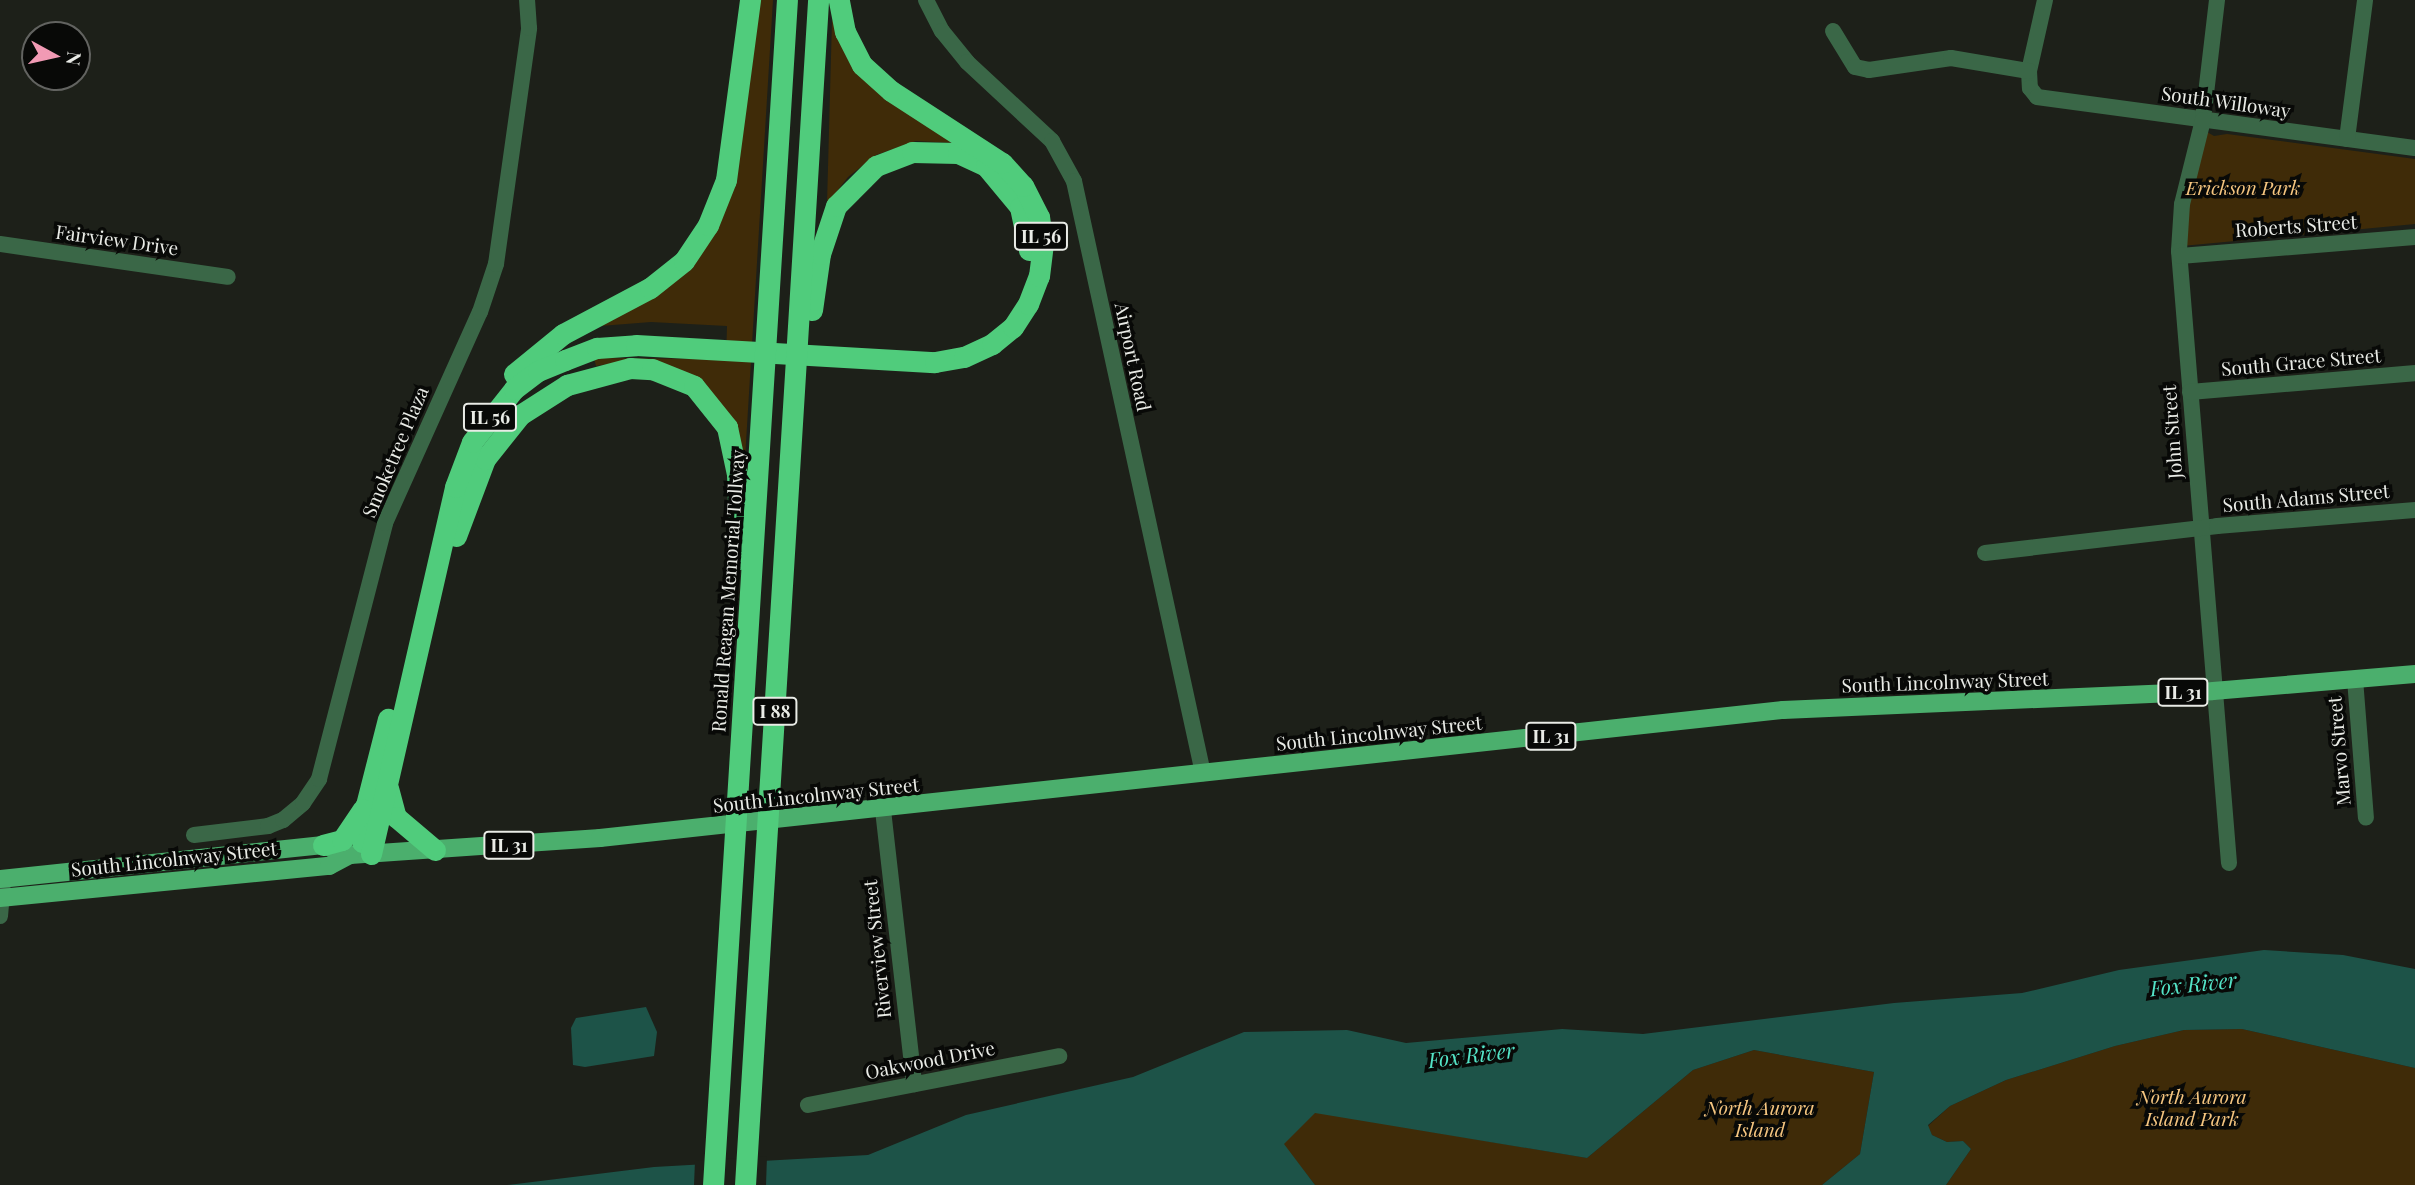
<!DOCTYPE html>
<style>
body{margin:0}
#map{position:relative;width:2415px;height:1185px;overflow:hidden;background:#1d2019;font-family:"Playfair Display",serif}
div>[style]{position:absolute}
.green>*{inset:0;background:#3f2b08}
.water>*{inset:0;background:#1d5348}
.pier>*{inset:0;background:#1d2019}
.minor>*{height:16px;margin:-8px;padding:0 8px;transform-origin:8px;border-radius:8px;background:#3a6747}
.major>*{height:18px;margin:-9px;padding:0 9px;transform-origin:9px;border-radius:9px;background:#4baf6d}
.highway>*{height:21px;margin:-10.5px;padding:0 10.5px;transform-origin:10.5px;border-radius:10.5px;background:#50cc7c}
span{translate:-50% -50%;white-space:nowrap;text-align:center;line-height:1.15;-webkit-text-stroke:7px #080907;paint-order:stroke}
.shield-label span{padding:2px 5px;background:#080907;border:2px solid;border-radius:5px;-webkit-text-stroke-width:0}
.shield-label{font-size:18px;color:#e9ebe6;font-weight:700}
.street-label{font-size:19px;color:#e9ebe6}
.park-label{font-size:19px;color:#f6c680;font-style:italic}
.water-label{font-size:21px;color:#54e5c8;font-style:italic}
.north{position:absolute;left:21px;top:21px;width:70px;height:70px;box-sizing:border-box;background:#080907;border:2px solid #626360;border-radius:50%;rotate:98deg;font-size:19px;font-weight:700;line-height:28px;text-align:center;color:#e9ebe6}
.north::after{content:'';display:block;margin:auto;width:24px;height:32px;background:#f19ab4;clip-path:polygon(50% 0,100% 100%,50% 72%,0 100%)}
</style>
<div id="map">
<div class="green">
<i style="clip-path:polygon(758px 0,773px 0,745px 459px,727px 412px,621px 362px,596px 366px,594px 358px,726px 359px,727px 326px,651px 322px,600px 326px,706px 245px)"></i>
<i style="clip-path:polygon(832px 20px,955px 143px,916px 141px,876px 155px,848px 177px,827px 204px)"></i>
<i style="clip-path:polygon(2207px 132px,2214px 136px,2227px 134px,2415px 159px,2415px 224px,2182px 246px,2185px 202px)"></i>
<i style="clip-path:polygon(2242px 1029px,2415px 1068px,2415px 1185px,1946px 1185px,1971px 1149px,1963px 1141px,1947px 1142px,1932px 1135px,1928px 1126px,1950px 1106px,2006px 1080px,2115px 1046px,2184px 1030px)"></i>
<i style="clip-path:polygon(1754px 1050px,1874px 1072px,1860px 1154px,1822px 1185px,1315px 1185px,1283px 1144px,1315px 1112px,1587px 1158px,1693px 1070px)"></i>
</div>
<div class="water">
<i style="clip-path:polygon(2264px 950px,2343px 955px,2415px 969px,2415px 1068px,2242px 1029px,2184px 1030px,2115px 1046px,2006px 1080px,1950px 1106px,1928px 1125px,1932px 1135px,1947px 1142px,1963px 1141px,1971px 1149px,1946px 1185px,1822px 1185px,1860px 1154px,1874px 1072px,1754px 1050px,1693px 1070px,1587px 1158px,1315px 1113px,1284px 1144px,1315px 1185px,507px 1185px,654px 1167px,868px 1155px,966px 1115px,1133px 1077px,1244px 1032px,1347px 1030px,1406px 1043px,1562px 1029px,1643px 1034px,1894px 1003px,2022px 993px,2119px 970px)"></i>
<i style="clip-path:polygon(646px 1007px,657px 1032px,654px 1056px,585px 1067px,573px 1065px,571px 1028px,576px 1018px)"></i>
</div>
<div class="pier">
<i style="clip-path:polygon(767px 1156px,766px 1185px,694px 1185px,695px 1161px)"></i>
</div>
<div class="minor">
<i style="left:926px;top:0;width:35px;rotate:63deg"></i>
<i style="left:942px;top:31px;width:40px;rotate:51deg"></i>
<i style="left:967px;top:62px;width:116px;rotate:42.9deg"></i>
<i style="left:1052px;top:141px;width:46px;rotate:61.2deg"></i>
<i style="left:1074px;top:181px;width:606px;rotate:77.71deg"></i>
<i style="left:2045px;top:0;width:73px;rotate:102.7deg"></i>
<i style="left:2029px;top:71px;width:17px;rotate:87deg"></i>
<i style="left:2030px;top:88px;width:11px;rotate:52deg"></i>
<i style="left:2037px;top:97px;width:381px;rotate:7.7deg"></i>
<i style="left:2217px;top:0;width:121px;rotate:96.7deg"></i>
<i style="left:2203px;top:120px;width:87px;rotate:104deg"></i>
<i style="left:2182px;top:204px;width:47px;rotate:93.7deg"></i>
<i style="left:2179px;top:251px;width:614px;rotate:85.33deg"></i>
<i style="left:1833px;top:31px;width:42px;rotate:58.6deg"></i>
<i style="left:1855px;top:67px;width:14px;rotate:12deg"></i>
<i style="left:1869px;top:70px;width:83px;rotate:-8.3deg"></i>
<i style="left:1951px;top:58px;width:79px;rotate:9.5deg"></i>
<i style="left:2347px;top:139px;width:140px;rotate:-82.6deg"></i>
<i style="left:0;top:244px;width:230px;rotate:8.2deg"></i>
<i style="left:2180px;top:256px;width:236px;rotate:-4.6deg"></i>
<i style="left:2190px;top:392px;width:226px;rotate:-4.8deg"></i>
<i style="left:1985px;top:553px;width:234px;rotate:-6.6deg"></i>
<i style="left:2217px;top:526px;width:199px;rotate:-4.6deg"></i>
<i style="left:2355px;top:679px;width:139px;rotate:85.5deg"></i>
<i style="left:883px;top:810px;width:276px;rotate:83.5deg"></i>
<i style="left:194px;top:835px;width:75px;rotate:-6.9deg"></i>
<i style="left:268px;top:826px;width:16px;rotate:-22deg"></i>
<i style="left:283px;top:820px;width:26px;rotate:-40deg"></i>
<i style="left:303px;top:803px;width:29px;rotate:-56deg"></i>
<i style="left:319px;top:779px;width:264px;rotate:-75.5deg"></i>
<i style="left:385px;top:523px;width:231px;rotate:-65.8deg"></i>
<i style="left:480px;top:312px;width:51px;rotate:-71.6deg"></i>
<i style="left:496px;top:264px;width:238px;rotate:-82deg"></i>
<i style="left:529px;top:28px;width:28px;rotate:-94deg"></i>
<i style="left:0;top:916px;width:38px;rotate:-85deg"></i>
<i style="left:808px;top:1105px;width:256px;rotate:-11deg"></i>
</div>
<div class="major">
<i style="left:0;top:879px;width:325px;rotate:-6deg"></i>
<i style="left:323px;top:845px;width:29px;rotate:20deg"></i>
<i style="left:350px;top:855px;width:251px;rotate:-3.9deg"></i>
<i style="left:600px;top:838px;width:1190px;rotate:-6.18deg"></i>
<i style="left:1783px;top:710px;width:430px;rotate:-2.5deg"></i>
<i style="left:2213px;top:691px;width:203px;rotate:-4.8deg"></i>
<i style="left:0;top:898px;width:331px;rotate:-5.6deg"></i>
<i style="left:329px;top:866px;width:24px;rotate:-28deg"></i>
</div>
<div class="highway">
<i style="left:812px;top:310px;width:57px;rotate:-81.9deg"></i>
<i style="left:820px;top:254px;width:51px;rotate:-71.6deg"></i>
<i style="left:836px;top:206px;width:57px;rotate:-45deg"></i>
<i style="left:876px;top:166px;width:39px;rotate:-21deg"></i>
<i style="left:912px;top:152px;width:46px;rotate:1.2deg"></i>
<i style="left:958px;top:153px;width:31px;rotate:25deg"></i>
<i style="left:986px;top:166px;width:53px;rotate:50.3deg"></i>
<i style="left:1020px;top:207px;width:44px;rotate:78.2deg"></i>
<i style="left:514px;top:374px;width:63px;rotate:-39.2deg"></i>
<i style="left:563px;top:334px;width:98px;rotate:-27.9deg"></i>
<i style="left:650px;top:288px;width:43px;rotate:-38.5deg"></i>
<i style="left:684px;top:261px;width:43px;rotate:-56.3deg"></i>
<i style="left:708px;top:225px;width:48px;rotate:-68.2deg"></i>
<i style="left:726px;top:180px;width:182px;rotate:-82.4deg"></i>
<i style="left:456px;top:536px;width:82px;rotate:-69.4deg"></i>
<i style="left:485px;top:459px;width:56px;rotate:-51.5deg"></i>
<i style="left:520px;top:415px;width:56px;rotate:-32.6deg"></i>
<i style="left:567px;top:385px;width:65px;rotate:-15.1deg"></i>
<i style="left:630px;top:368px;width:22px;rotate:3deg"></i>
<i style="left:652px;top:369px;width:45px;rotate:22deg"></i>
<i style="left:694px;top:386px;width:53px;rotate:51.2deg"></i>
<i style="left:727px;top:427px;width:48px;rotate:78deg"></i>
<i style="left:737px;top:474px;width:85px;rotate:88deg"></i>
<i style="left:388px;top:788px;width:30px;rotate:75deg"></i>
<i style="left:396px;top:817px;width:51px;rotate:40.2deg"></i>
<i style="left:362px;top:842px;width:37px;rotate:-84deg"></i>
<i style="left:366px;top:805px;width:89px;rotate:-75.7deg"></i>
<i style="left:323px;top:845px;width:20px;rotate:-15deg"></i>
<i style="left:342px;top:840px;width:37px;rotate:-56deg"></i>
<i style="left:371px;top:854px;width:376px;rotate:-77.1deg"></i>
<i style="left:455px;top:487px;width:48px;rotate:-69.3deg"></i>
<i style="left:472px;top:442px;width:68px;rotate:-51.6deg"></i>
<i style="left:514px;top:389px;width:30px;rotate:-37deg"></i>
<i style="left:538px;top:371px;width:29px;rotate:-22deg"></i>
<i style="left:565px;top:360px;width:34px;rotate:-21deg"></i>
<i style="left:597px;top:348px;width:39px;rotate:-4deg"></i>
<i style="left:636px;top:345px;width:299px;rotate:3.3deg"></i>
<i style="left:935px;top:362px;width:29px;rotate:-10deg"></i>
<i style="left:964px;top:357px;width:31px;rotate:-25deg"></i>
<i style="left:992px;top:344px;width:27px;rotate:-39deg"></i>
<i style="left:1013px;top:327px;width:27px;rotate:-57deg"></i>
<i style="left:1028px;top:304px;width:30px;rotate:-69deg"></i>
<i style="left:1039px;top:276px;width:31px;rotate:-83deg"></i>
<i style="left:1043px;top:245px;width:28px;rotate:-98deg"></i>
<i style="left:1039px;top:217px;width:35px;rotate:-117deg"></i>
<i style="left:1023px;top:186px;width:31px;rotate:-132deg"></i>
<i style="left:1002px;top:163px;width:132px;rotate:-147deg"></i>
<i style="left:891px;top:91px;width:39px;rotate:-138deg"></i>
<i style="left:862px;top:65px;width:37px;rotate:-117deg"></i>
<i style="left:845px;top:32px;width:33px;rotate:-101deg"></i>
<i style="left:713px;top:1185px;width:1187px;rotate:-86.43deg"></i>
<i style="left:745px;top:1185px;width:1187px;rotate:-86.47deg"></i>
</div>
<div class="shield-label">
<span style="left:1041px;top:236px">IL 56</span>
<span style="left:490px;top:417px">IL 56</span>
<span style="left:2183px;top:692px">IL 31</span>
<span style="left:775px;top:711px">I 88</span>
<span style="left:1551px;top:736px">IL 31</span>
<span style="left:509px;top:845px">IL 31</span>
</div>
<div class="street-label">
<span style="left:2226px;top:102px;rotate:8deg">South Willoway</span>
<span style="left:2296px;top:226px;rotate:-4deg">Roberts Street</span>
<span style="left:117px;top:240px;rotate:8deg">Fairview Drive</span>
<span style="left:1133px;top:357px;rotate:78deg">Airport Road</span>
<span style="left:2301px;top:362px;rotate:-5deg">South Grace Street</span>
<span style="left:2172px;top:432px;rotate:-94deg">John Street</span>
<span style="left:395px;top:452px;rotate:-67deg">Smoketree Plaza</span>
<span style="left:2306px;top:498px;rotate:-5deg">South Adams Street</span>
<span style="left:728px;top:591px;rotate:-86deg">Ronald Reagan Memorial Tollway</span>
<span style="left:1945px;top:682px;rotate:-2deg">South Lincolnway Street</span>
<span style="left:1379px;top:733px;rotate:-6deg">South Lincolnway Street</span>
<span style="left:2339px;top:751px;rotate:-95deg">Marvo Street</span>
<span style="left:816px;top:795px;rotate:-6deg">South Lincolnway Street</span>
<span style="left:174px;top:859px;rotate:-6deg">South Lincolnway Street</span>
<span style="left:877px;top:949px;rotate:-96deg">Riverview Street</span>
<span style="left:930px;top:1060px;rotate:-11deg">Oakwood Drive</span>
</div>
<div class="park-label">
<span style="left:2243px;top:188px">Erickson Park</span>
<span style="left:2192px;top:1108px">North Aurora<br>Island Park</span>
<span style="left:1760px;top:1119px">North Aurora<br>Island</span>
</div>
<div class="water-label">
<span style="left:2193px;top:983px;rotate:-6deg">Fox River</span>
<span style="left:1471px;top:1054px;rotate:-7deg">Fox River</span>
</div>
<div class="north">N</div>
</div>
